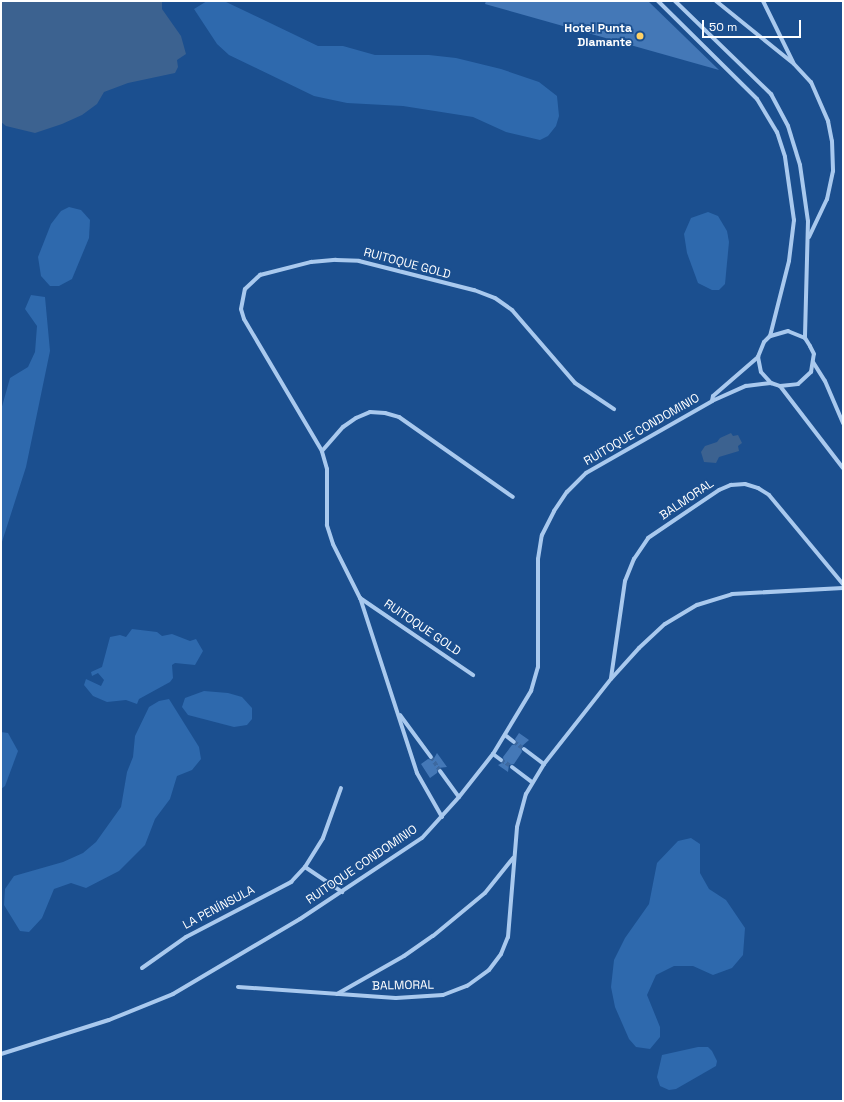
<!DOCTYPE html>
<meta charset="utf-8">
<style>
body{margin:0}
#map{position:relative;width:844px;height:1102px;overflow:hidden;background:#1b4f8f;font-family:"Space Grotesk",sans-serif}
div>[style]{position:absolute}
.green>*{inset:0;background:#2e69ad}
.water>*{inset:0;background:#3c6290}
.building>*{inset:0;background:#4478b7}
.minor-tunnel>*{height:4px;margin-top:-2px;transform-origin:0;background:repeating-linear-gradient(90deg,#3d69a0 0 4px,transparent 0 6px)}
.minor>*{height:4px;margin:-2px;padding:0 2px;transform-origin:2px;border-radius:2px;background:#a9c9ee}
.dots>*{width:11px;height:11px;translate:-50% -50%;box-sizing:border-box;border:2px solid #1b4f8f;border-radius:50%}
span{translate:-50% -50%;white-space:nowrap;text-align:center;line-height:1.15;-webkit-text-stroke:3.5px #1b4f8f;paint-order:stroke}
.poi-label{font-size:12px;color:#fff;font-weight:700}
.right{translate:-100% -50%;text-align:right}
.street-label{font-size:12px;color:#fff}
.frame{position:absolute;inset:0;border:2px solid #fff;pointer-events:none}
.scale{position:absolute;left:702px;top:20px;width:99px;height:18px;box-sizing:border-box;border:2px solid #fff;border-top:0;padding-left:5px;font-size:12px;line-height:14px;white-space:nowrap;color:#fff;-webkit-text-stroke:3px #1b4f8f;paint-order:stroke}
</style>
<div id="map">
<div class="green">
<i style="clip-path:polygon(207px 1px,224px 1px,318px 46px,343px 46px,375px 55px,429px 55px,456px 58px,501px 69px,539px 82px,557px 96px,559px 116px,556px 126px,548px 136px,540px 140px,506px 132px,473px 117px,403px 106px,347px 103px,314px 96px,229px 55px,217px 44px,194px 9px)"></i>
<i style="clip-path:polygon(69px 207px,81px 210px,90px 220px,89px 238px,72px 279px,59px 286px,50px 286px,41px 276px,38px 257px,51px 224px,61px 211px)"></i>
<i style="clip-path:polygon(708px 212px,718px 216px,727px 231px,729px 242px,725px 284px,719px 290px,712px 290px,698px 283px,687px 253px,684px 234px,691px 218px)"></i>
<i style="clip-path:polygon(31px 295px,45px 297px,50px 351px,26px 467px,1px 545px,1px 410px,10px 378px,28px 367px,35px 352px,37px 326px,25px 309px)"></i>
<i style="clip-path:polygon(132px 629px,157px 632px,162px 636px,172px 634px,190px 641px,196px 639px,203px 651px,195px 665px,175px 663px,172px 665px,173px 678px,170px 682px,139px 699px,137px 704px,126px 700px,107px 702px,93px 696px,84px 685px,86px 679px,101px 686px,104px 680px,98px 673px,92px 676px,91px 672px,102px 667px,110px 637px,120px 635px,126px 637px)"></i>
<i style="clip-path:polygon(204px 691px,228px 693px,242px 697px,252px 708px,252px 719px,247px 725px,234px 727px,188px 715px,182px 707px,185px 698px)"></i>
<i style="clip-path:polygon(169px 699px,199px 747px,201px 759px,192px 770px,177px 776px,170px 799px,155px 819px,145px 845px,119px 871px,86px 888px,71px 883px,54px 889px,42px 918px,29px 932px,20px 931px,4px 905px,5px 889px,14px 876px,63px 862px,83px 853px,96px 842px,121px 807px,127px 772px,133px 757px,135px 736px,149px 707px,159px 701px)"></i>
<i style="clip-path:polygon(1px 732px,8px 733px,18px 751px,5px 786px,1px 789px)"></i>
<i style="clip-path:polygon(691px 838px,700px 844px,700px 873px,709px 889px,726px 900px,745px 928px,743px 955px,732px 968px,713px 975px,693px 966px,674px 966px,656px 975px,647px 995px,660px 1027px,660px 1037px,650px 1049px,636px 1047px,629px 1039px,615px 1007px,611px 987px,614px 960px,625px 938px,649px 904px,657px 863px,678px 841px)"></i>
<i style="clip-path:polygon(698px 1047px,708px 1047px,712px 1051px,717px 1061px,716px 1066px,676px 1089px,669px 1090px,660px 1086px,657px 1077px,662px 1055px)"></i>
</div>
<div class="water">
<i style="clip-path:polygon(1px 1px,162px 1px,162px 9px,181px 36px,186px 54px,177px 60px,178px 67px,175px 73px,128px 83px,104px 92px,97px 104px,82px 115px,62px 124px,35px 133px,6px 126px,1px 122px)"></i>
<i style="clip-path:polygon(731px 433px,733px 436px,738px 435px,742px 443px,738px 446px,739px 451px,719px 457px,716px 463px,704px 462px,701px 452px,705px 446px,717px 442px,720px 438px)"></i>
</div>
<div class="building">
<i style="clip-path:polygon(486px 1px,648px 1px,719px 70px,485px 4px)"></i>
<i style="clip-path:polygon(519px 733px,529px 740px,521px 747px,522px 752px,514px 764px,509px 765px,508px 772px,498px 765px,504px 762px,503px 757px,512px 745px,517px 744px,515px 739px)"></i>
<i style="clip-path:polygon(437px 753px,447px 767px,438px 768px,437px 773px,430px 778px,421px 764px,428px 759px,433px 760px)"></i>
</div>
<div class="minor-tunnel">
<i style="left:514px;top:742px;width:12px;rotate:35deg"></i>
<i style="left:431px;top:757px;width:17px;rotate:57deg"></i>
<i style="left:501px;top:760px;width:13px;rotate:32deg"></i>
</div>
<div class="minor">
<i style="left:658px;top:1px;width:139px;rotate:44.7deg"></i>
<i style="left:757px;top:99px;width:39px;rotate:59deg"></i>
<i style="left:777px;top:132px;width:26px;rotate:72deg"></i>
<i style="left:785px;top:157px;width:64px;rotate:81.9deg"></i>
<i style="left:794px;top:220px;width:41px;rotate:97deg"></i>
<i style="left:789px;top:261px;width:77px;rotate:104.2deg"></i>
<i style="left:770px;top:336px;width:8px;rotate:135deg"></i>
<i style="left:764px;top:342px;width:16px;rotate:112deg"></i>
<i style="left:758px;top:357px;width:15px;rotate:79deg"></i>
<i style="left:761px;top:372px;width:15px;rotate:48deg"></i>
<i style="left:771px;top:383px;width:9px;rotate:18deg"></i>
<i style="left:780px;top:386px;width:18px;rotate:-6deg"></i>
<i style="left:798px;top:384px;width:18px;rotate:-43deg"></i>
<i style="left:811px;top:372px;width:18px;rotate:-81deg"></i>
<i style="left:814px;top:354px;width:9px;rotate:-117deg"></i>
<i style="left:810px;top:346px;width:9px;rotate:-122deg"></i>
<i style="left:805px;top:338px;width:18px;rotate:-158deg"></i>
<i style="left:788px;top:331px;width:19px;rotate:164deg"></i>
<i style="left:675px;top:1px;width:134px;rotate:44.1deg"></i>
<i style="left:771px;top:94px;width:36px;rotate:62deg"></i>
<i style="left:788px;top:126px;width:41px;rotate:72.9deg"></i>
<i style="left:800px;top:165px;width:57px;rotate:81.9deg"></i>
<i style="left:808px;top:221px;width:117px;rotate:91.5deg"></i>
<i style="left:716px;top:1px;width:100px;rotate:38.9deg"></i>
<i style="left:794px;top:64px;width:25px;rotate:47deg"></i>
<i style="left:811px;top:82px;width:43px;rotate:66.4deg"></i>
<i style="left:828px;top:121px;width:20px;rotate:79deg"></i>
<i style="left:832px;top:141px;width:30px;rotate:88deg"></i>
<i style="left:833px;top:171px;width:29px;rotate:102deg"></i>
<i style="left:827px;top:199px;width:42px;rotate:115.3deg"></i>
<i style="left:763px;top:1px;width:68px;rotate:63.8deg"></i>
<i style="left:813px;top:362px;width:22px;rotate:58deg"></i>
<i style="left:825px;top:381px;width:46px;rotate:66.8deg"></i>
<i style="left:780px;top:386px;width:103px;rotate:52.5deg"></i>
<i style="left:712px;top:401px;width:5px;rotate:-79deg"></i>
<i style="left:713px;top:396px;width:60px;rotate:-40.9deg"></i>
<i style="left:322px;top:451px;width:32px;rotate:-49deg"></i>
<i style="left:343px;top:427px;width:16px;rotate:-35deg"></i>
<i style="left:356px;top:418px;width:15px;rotate:-23deg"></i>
<i style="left:370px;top:412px;width:15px;rotate:4deg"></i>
<i style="left:385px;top:413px;width:15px;rotate:16deg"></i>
<i style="left:399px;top:417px;width:139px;rotate:35.1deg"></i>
<i style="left:360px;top:598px;width:137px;rotate:34.3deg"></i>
<i style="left:611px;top:678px;width:98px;rotate:-81.8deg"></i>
<i style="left:625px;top:581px;width:24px;rotate:-68deg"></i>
<i style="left:634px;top:559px;width:25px;rotate:-56deg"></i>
<i style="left:648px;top:538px;width:86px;rotate:-34.1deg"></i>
<i style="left:719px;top:490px;width:13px;rotate:-23deg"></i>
<i style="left:731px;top:485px;width:14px;rotate:-4deg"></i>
<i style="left:745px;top:484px;width:14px;rotate:17deg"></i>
<i style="left:758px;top:488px;width:13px;rotate:32deg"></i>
<i style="left:769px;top:495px;width:116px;rotate:50.3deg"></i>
<i style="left:400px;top:715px;width:52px;rotate:53.6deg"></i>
<i style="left:505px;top:735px;width:11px;rotate:38deg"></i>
<i style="left:524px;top:749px;width:25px;rotate:37deg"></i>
<i style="left:493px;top:754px;width:10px;rotate:37deg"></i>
<i style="left:512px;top:767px;width:25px;rotate:37deg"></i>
<i style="left:440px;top:771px;width:32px;rotate:54deg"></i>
<i style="left:442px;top:817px;width:51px;rotate:-119.6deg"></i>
<i style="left:417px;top:773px;width:184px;rotate:-108deg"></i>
<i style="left:360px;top:598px;width:60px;rotate:-116.6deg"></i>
<i style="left:333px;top:544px;width:20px;rotate:-108deg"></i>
<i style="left:327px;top:525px;width:56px;rotate:-90deg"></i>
<i style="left:327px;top:469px;width:19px;rotate:-106deg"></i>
<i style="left:322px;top:451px;width:153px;rotate:-120.6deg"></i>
<i style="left:244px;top:319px;width:10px;rotate:-107deg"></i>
<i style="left:241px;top:309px;width:20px;rotate:-79deg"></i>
<i style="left:245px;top:289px;width:21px;rotate:-43deg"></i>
<i style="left:260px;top:275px;width:53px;rotate:-14.3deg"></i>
<i style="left:311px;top:262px;width:25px;rotate:-5deg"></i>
<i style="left:336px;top:260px;width:23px;rotate:2deg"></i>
<i style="left:359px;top:261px;width:119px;rotate:14.2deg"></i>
<i style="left:474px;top:290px;width:22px;rotate:21deg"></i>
<i style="left:495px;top:298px;width:21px;rotate:35deg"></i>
<i style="left:512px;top:310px;width:96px;rotate:49.2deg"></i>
<i style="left:575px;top:383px;width:47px;rotate:33.7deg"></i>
<i style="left:305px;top:867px;width:45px;rotate:34deg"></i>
<i style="left:142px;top:968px;width:54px;rotate:-35.2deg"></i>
<i style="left:186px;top:937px;width:119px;rotate:-27.6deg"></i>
<i style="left:291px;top:882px;width:21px;rotate:-47deg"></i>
<i style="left:305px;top:867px;width:34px;rotate:-58deg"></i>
<i style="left:323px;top:838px;width:53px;rotate:-70.2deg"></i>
<i style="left:238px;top:987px;width:158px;rotate:4deg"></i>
<i style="left:396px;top:998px;width:47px;rotate:-3.7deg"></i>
<i style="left:443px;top:995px;width:26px;rotate:-21deg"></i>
<i style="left:467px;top:986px;width:27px;rotate:-36deg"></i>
<i style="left:489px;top:970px;width:20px;rotate:-53deg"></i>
<i style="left:501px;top:954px;width:18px;rotate:-68deg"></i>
<i style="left:508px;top:937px;width:110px;rotate:-85.3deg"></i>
<i style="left:517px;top:827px;width:34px;rotate:-75deg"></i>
<i style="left:526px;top:794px;width:35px;rotate:-59deg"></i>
<i style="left:544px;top:764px;width:108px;rotate:-51.8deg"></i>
<i style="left:611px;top:679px;width:42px;rotate:-47.9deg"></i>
<i style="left:639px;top:648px;width:35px;rotate:-43deg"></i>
<i style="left:665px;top:624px;width:37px;rotate:-31deg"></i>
<i style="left:697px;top:605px;width:37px;rotate:-17deg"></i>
<i style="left:732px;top:594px;width:111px;rotate:-3.1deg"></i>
<i style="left:337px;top:994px;width:77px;rotate:-29.6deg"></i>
<i style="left:404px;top:956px;width:35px;rotate:-35deg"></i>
<i style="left:433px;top:936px;width:67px;rotate:-39.6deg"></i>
<i style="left:485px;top:893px;width:45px;rotate:-51.3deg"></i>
<i style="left:1px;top:1054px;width:113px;rotate:-17.5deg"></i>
<i style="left:109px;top:1020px;width:69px;rotate:-22.1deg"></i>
<i style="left:173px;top:994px;width:147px;rotate:-30.6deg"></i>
<i style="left:300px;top:919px;width:146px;rotate:-33.6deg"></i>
<i style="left:422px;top:838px;width:55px;rotate:-47.9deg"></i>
<i style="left:459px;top:797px;width:55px;rotate:-51.7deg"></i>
<i style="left:493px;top:754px;width:74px;rotate:-58.9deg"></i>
<i style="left:531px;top:691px;width:25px;rotate:-74deg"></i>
<i style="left:538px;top:667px;width:108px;rotate:-90deg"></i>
<i style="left:538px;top:559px;width:24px;rotate:-81deg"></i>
<i style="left:542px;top:535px;width:27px;rotate:-63deg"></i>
<i style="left:554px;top:511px;width:23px;rotate:-56deg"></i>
<i style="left:567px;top:492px;width:27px;rotate:-45deg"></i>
<i style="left:586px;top:473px;width:145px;rotate:-29.7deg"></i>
<i style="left:712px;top:401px;width:37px;rotate:-24deg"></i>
<i style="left:746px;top:386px;width:25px;rotate:-7deg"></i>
</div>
<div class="dots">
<i style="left:640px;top:36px;background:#ffd166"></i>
</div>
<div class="poi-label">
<span class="right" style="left:632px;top:36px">Hotel Punta<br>Diamante</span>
</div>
<div class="street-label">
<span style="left:407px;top:264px;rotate:15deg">RUITOQUE GOLD</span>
<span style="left:642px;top:430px;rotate:-30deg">RUITOQUE CONDOMINIO</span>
<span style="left:687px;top:500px;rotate:-34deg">BALMORAL</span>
<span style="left:422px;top:628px;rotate:34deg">RUITOQUE GOLD</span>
<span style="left:362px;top:865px;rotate:-34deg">RUITOQUE CONDOMINIO</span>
<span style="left:219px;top:908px;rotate:-28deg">LA PENÍNSULA</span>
<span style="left:403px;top:986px;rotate:-1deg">BALMORAL</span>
</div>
<div class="frame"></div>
<div class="scale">50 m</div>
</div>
